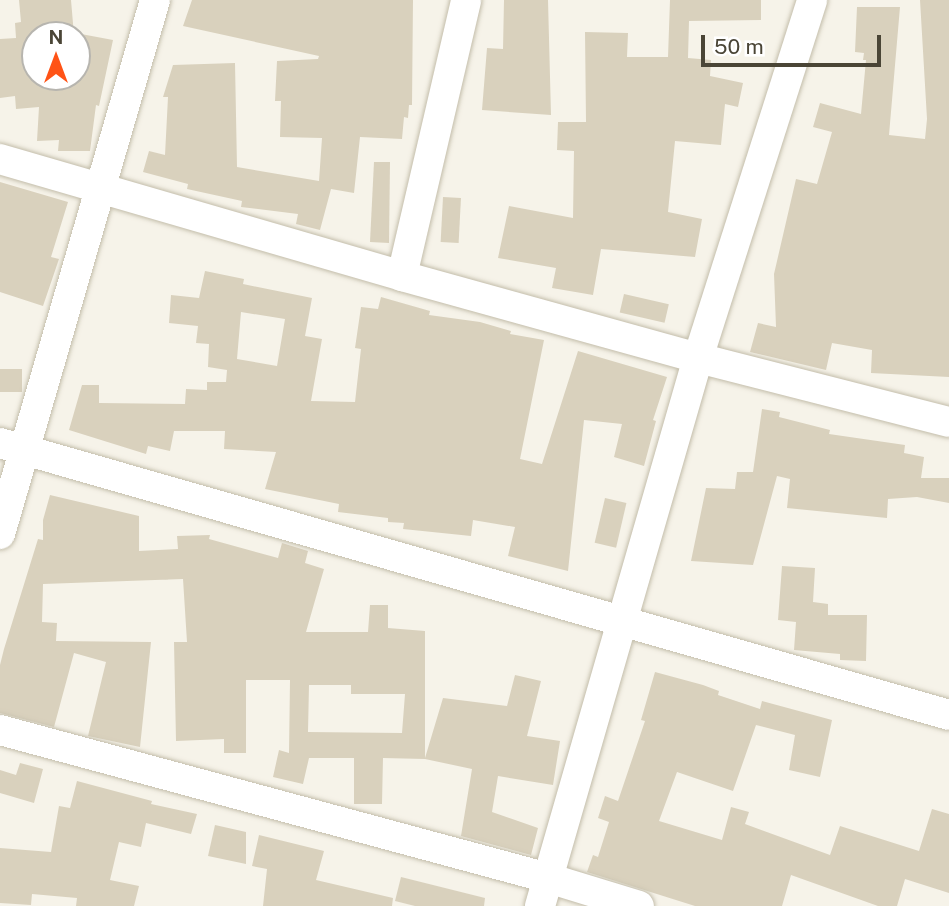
<!DOCTYPE html>
<style>
body{margin:0}
#map{position:relative;width:949px;height:906px;overflow:hidden;background:#f6f3e9;font-family:"Public Sans",sans-serif}
div>[style]{position:absolute}
.building>*{inset:0;background:#d9d1bd;transform-origin:0 0}
.roads{filter:drop-shadow(0 0 2px #c3bdaa) drop-shadow(0 0 2px #c3bdaa)}
.minor>*{height:30px;margin:-15px;padding:0 15px;transform-origin:15px;border-radius:15px;background:#fff}
span{translate:-50% -50%;white-space:nowrap;text-align:center;line-height:1.15;-webkit-text-stroke:5px #fff;paint-order:stroke}
.north{position:absolute;left:21px;top:21px;width:70px;height:70px;box-sizing:border-box;background:#fff;border:2px solid #b7b5af;border-radius:50%;rotate:0deg;font-size:19px;font-weight:700;line-height:28px;text-align:center;color:#4a4536}
.north::after{content:'';display:block;margin:auto;width:24px;height:32px;background:#ff5316;clip-path:polygon(50% 0,100% 100%,50% 72%,0 100%)}
.scale{position:absolute;left:701px;top:35px;width:180px;height:32px;box-sizing:border-box;border:4px solid #4a4536;border-top:0;padding-left:9px;font-size:21px;line-height:24px;white-space:nowrap;color:#4a4536;-webkit-text-stroke:5px #fff;paint-order:stroke}
</style>
<div id="map">
<div class="building">
<i style="clip-path:polygon(19px 0,71px 0,74px 35px,35px 35px,35px 77px,77px 77px,81px 34px,113px 40px,99px 106px,96px 105px,90px 151px,58px 151px,59px 140px,37px 141px,39px 107px,16px 109px,15px 96px,0 98px,0 39px,16px 38px,15px 23px,21px 22px)"></i>
<i style="clip-path:polygon(192px 0,413px 0,412px 105px,409px 105px,408px 118px,404px 117px,402px 139px,360px 137px,354px 193px,331px 189px,320px 230px,296px 224px,298px 214px,241px 207px,242px 201px,187px 189px,188px 184px,143px 172px,149px 151px,165px 155px,168px 97px,163px 97px,173px 65px,235px 63px,237px 167px,319px 181px,322px 138px,280px 137px,281px 101px,275px 101px,277px 61px,318px 59px,319px 56px,183px 26px)"></i>
<i style="clip-path:polygon(504px 0,548px 0,551px 115px,482px 110px,487px 48px,503px 49px)"></i>
<i style="clip-path:polygon(670px 0,761px 0,761px 20px,689px 21px,688px 58px,711px 60px,710px 76px,743px 83px,738px 107px,725px 104px,721px 145px,675px 141px,668px 212px,702px 219px,695px 257px,601px 249px,593px 295px,552px 288px,556px 268px,498px 258px,509px 206px,573px 218px,574px 151px,557px 150px,558px 122px,586px 122px,585px 32px,628px 33px,627px 57px,668px 57px)"></i>
<i style="clip-path:polygon(920px 0,949px 0,949px 377px,871px 373px,872px 350px,832px 343px,826px 370px,750px 352px,758px 323px,776px 327px,774px 274px,796px 179px,817px 184px,832px 132px,813px 127px,820px 103px,861px 114px,866px 60px,863px 60px,864px 53px,855px 52px,857px 7px,900px 7px,889px 135px,925px 139px,927px 119px)"></i>
<i style="clip-path:polygon(374px 162px,390px 162px,389px 243px,370px 242px)"></i>
<i style="clip-path:polygon(0 182px,68px 202px,51px 257px,59px 259px,43px 306px,0 292px)"></i>
<i style="left:443px;top:197px;width:18px;height:45px;rotate:3deg"></i>
<i style="clip-path:polygon(evenodd,205px 271px,244px 279px,243px 284px,312px 298px,305px 336px,322px 339px,311px 401px,355px 402px,361px 349px,355px 348px,361px 307px,378px 309px,381px 297px,430px 311px,429px 315px,480px 322px,511px 331px,510px 334px,544px 340px,520px 459px,542px 464px,578px 351px,667px 377px,653px 420px,656px 421px,644px 466px,614px 457px,622px 424px,584px 420px,568px 571px,508px 556px,515px 527px,473px 520px,471px 536px,403px 529px,404px 523px,388px 522px,388px 518px,338px 512px,339px 504px,265px 489px,276px 452px,224px 449px,225px 431px,174px 431px,170px 451px,148px 446px,146px 454px,69px 430px,82px 385px,99px 385px,99px 403px,185px 404px,186px 389px,207px 390px,207px 382px,226px 382px,227px 370px,208px 367px,209px 344px,196px 343px,198px 326px,169px 323px,171px 295px,199px 298px,205px 271px,241px 312px,285px 319px,277px 366px,237px 359px,241px 312px)"></i>
<i style="left:624px;top:294px;width:46px;height:19px;rotate:13deg"></i>
<i style="left:22px;top:369px;width:23px;height:22px;rotate:90deg"></i>
<i style="clip-path:polygon(762px 409px,780px 412px,779px 417px,830px 430px,829px 434px,905px 445px,904px 453px,924px 457px,921px 478px,949px 478px,949px 503px,917px 497px,888px 499px,887px 518px,787px 508px,790px 479px,777px 476px,753px 565px,691px 561px,706px 488px,735px 489px,737px 472px,753px 472px)"></i>
<i style="clip-path:polygon(evenodd,50px 495px,139px 516px,139px 551px,178px 549px,177px 536px,210px 535px,209px 539px,278px 558px,282px 543px,308px 551px,305px 563px,324px 569px,306px 632px,368px 632px,370px 605px,388px 605px,388px 628px,425px 631px,425px 758px,443px 698px,507px 706px,515px 675px,541px 681px,527px 736px,560px 741px,553px 785px,498px 776px,492px 812px,538px 828px,531px 855px,461px 836px,472px 769px,425px 759px,383px 758px,382px 804px,354px 804px,354px 758px,309px 758px,303px 784px,273px 777px,279px 750px,289px 753px,290px 680px,246px 680px,246px 753px,224px 753px,224px 739px,176px 741px,174px 642px,187px 642px,183px 579px,43px 584px,42px 622px,57px 623px,56px 641px,151px 642px,140px 747px,88px 736px,106px 662px,74px 653px,54px 727px,0 713px,0 665px,4px 649px,38px 539px,43px 540px,43px 520px,50px 495px,309px 685px,351px 685px,351px 694px,405px 694px,402px 733px,308px 732px,309px 685px)"></i>
<i style="left:605px;top:498px;width:22px;height:46px;rotate:13deg"></i>
<i style="clip-path:polygon(782px 566px,815px 568px,813px 602px,828px 604px,828px 615px,867px 615px,866px 661px,840px 660px,840px 654px,794px 650px,796px 622px,778px 620px)"></i>
<i style="clip-path:polygon(655px 672px,703px 685px,719px 691px,718px 695px,760px 709px,762px 701px,832px 720px,820px 777px,789px 770px,795px 735px,756px 725px,733px 791px,677px 772px,659px 821px,722px 840px,731px 807px,749px 812px,745px 824px,830px 855px,840px 826px,919px 851px,932px 809px,949px 814px,949px 893px,905px 879px,897px 906px,878px 906px,791px 875px,782px 906px,695px 906px,587px 872px,593px 855px,598px 857px,609px 822px,598px 818px,605px 796px,618px 801px,645px 721px,641px 720px)"></i>
<i style="clip-path:polygon(20px 763px,43px 769px,34px 803px,0 793px,0 770px,16px 775px)"></i>
<i style="clip-path:polygon(77px 781px,152px 801px,151px 804px,197px 814px,191px 834px,146px 823px,141px 847px,119px 842px,110px 880px,139px 886px,134px 906px,76px 906px,77px 898px,32px 894px,31px 905px,0 903px,0 848px,51px 852px,59px 806px,70px 808px)"></i>
<i style="clip-path:polygon(215px 825px,246px 832px,246px 864px,208px 856px)"></i>
<i style="clip-path:polygon(259px 835px,324px 851px,316px 880px,393px 898px,392px 906px,263px 906px,267px 869px,252px 866px)"></i>
<i style="clip-path:polygon(401px 877px,485px 898px,484px 906px,415px 906px,395px 901px)"></i>
</div>
<div class="roads">
<div class="minor">
<i style="left:0;top:159px;width:419px;rotate:16.2deg"></i>
<i style="left:402px;top:276px;width:307px;rotate:15.5deg"></i>
<i style="left:698px;top:358px;width:259px;rotate:14.3deg"></i>
<i style="left:402px;top:276px;width:283px;rotate:-76.9deg"></i>
<i style="left:0;top:443px;width:987px;rotate:15.99deg"></i>
<i style="left:0;top:534px;width:556px;rotate:-73.81deg"></i>
<i style="left:0;top:730px;width:568px;rotate:15.11deg"></i>
<i style="left:548px;top:878px;width:95px;rotate:17.1deg"></i>
<i style="left:540px;top:906px;width:570px;rotate:-73.92deg"></i>
<i style="left:698px;top:358px;width:376px;rotate:-72.3deg"></i>
</div>
</div>
<div class="north">N</div>
<div class="scale">50 m</div>
</div>
